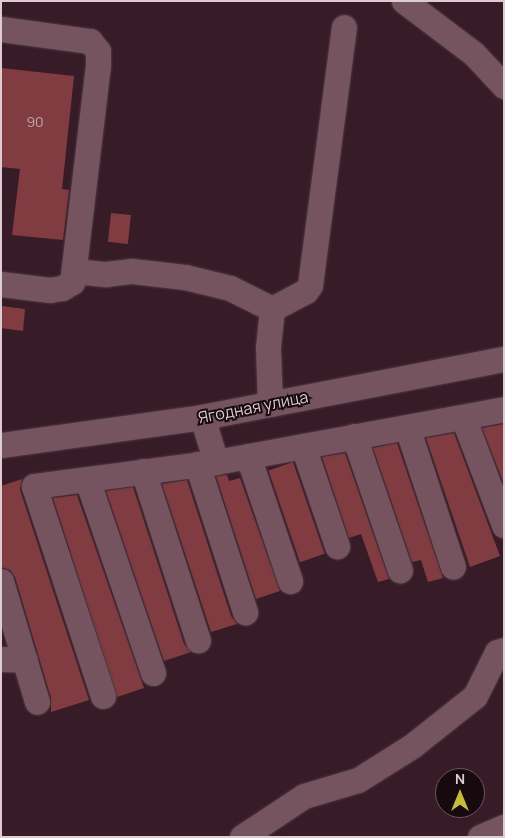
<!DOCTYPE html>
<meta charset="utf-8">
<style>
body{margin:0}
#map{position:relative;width:505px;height:838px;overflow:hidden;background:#371c27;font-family:Manrope,sans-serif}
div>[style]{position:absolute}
.building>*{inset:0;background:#803c41;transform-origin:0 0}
.roads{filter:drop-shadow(0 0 1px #4f3943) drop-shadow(0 0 1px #4f3943)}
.minor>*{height:25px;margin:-12.5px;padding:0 12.5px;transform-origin:12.5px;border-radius:12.5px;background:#755460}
span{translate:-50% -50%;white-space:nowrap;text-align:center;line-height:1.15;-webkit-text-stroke:4px #170a0f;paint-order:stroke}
.number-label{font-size:14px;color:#c7a8ae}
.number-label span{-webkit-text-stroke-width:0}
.street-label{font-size:16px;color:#dfccd3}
.frame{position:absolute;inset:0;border:2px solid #dfccd3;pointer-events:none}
.north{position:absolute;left:435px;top:768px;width:50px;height:50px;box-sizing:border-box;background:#170a0f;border:1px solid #67585d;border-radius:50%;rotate:0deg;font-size:14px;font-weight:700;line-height:20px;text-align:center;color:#dfccd3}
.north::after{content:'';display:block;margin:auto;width:18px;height:22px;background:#c4bc3d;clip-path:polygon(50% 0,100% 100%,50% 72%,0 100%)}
</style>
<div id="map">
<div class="building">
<i style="clip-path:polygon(1px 68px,74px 76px,62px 189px,69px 190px,63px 240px,12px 235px,20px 169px,1px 167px)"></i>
<i style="left:111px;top:213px;width:20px;height:29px;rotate:6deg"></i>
<i style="clip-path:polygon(1px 306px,25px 309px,23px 331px,1px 328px)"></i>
<i style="clip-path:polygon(504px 424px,504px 484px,482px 428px)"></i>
<i style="clip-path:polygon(454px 433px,500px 556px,470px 567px,426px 438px)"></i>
<i style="clip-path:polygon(397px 443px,443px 578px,428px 582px,421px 560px,412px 562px,373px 448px)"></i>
<i style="clip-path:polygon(345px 453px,389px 579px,378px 582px,361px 534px,349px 538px,322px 457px)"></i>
<i style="left:293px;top:462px;width:97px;height:26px;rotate:71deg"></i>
<i style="clip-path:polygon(227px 475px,229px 481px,240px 478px,280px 591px,256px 599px,216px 476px)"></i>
<i style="clip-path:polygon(22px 479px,20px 490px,89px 700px,51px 712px,51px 698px,15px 577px,10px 570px,1px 567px,1px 486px)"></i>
<i style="clip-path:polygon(187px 480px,231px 616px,237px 624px,211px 632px,162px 484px)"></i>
<i style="clip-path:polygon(133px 487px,184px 644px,191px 652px,164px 661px,106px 491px)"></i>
<i style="clip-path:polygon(77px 495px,144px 688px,117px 697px,53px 498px)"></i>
</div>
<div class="roads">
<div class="minor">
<i style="left:404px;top:1px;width:88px;rotate:37.1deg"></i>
<i style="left:474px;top:54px;width:44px;rotate:46.8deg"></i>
<i style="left:1px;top:29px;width:90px;rotate:7.7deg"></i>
<i style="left:90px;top:41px;width:13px;rotate:51deg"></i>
<i style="left:98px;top:51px;width:14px;rotate:90deg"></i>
<i style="left:98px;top:65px;width:219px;rotate:96.8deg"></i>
<i style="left:72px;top:282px;width:12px;rotate:149deg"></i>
<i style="left:62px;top:288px;width:12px;rotate:171deg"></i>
<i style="left:50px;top:290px;width:49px;rotate:-173deg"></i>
<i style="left:75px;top:271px;width:31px;rotate:6deg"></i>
<i style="left:106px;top:274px;width:26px;rotate:-7deg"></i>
<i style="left:132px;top:271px;width:53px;rotate:6.5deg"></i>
<i style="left:185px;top:277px;width:46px;rotate:13.7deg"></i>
<i style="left:230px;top:288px;width:47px;rotate:26.6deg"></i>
<i style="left:272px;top:309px;width:39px;rotate:96deg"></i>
<i style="left:268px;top:348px;width:56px;rotate:88deg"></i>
<i style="left:272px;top:309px;width:38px;rotate:-28deg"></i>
<i style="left:306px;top:291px;width:7px;rotate:-56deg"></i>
<i style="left:310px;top:285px;width:260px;rotate:-82.5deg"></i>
<i style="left:202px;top:417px;width:47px;rotate:72.7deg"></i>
<i style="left:463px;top:417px;width:116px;rotate:69.2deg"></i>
<i style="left:407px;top:427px;width:147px;rotate:71.8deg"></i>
<i style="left:354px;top:436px;width:142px;rotate:71.1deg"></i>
<i style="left:1px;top:445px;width:203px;rotate:-7.9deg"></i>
<i style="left:202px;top:417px;width:308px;rotate:-10.9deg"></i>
<i style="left:303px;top:446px;width:106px;rotate:71.2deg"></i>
<i style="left:248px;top:456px;width:132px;rotate:71.4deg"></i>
<i style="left:197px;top:464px;width:156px;rotate:72deg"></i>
<i style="left:143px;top:471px;width:178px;rotate:72deg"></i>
<i style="left:87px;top:479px;width:205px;rotate:71.2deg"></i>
<i style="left:1px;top:581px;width:126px;rotate:73.4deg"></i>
<i style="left:1px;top:659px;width:24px;rotate:2deg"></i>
<i style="left:103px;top:696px;width:221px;rotate:-108.2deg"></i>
<i style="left:34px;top:486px;width:184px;rotate:-7.5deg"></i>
<i style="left:216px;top:462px;width:293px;rotate:-10.4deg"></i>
<i style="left:242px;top:837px;width:74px;rotate:-33.5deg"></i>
<i style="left:304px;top:796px;width:56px;rotate:-16.5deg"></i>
<i style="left:358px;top:780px;width:64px;rotate:-32.2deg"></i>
<i style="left:412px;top:746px;width:80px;rotate:-38.4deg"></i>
<i style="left:475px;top:696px;width:49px;rotate:-63.4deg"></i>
<i style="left:497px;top:652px;width:7px;rotate:-16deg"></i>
<i style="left:480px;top:837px;width:26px;rotate:-23deg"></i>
</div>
</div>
<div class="number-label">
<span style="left:35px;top:122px">90</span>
</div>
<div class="street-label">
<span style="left:253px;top:407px;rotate:-11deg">Ягодная улица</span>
</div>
<div class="frame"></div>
<div class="north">N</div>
</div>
